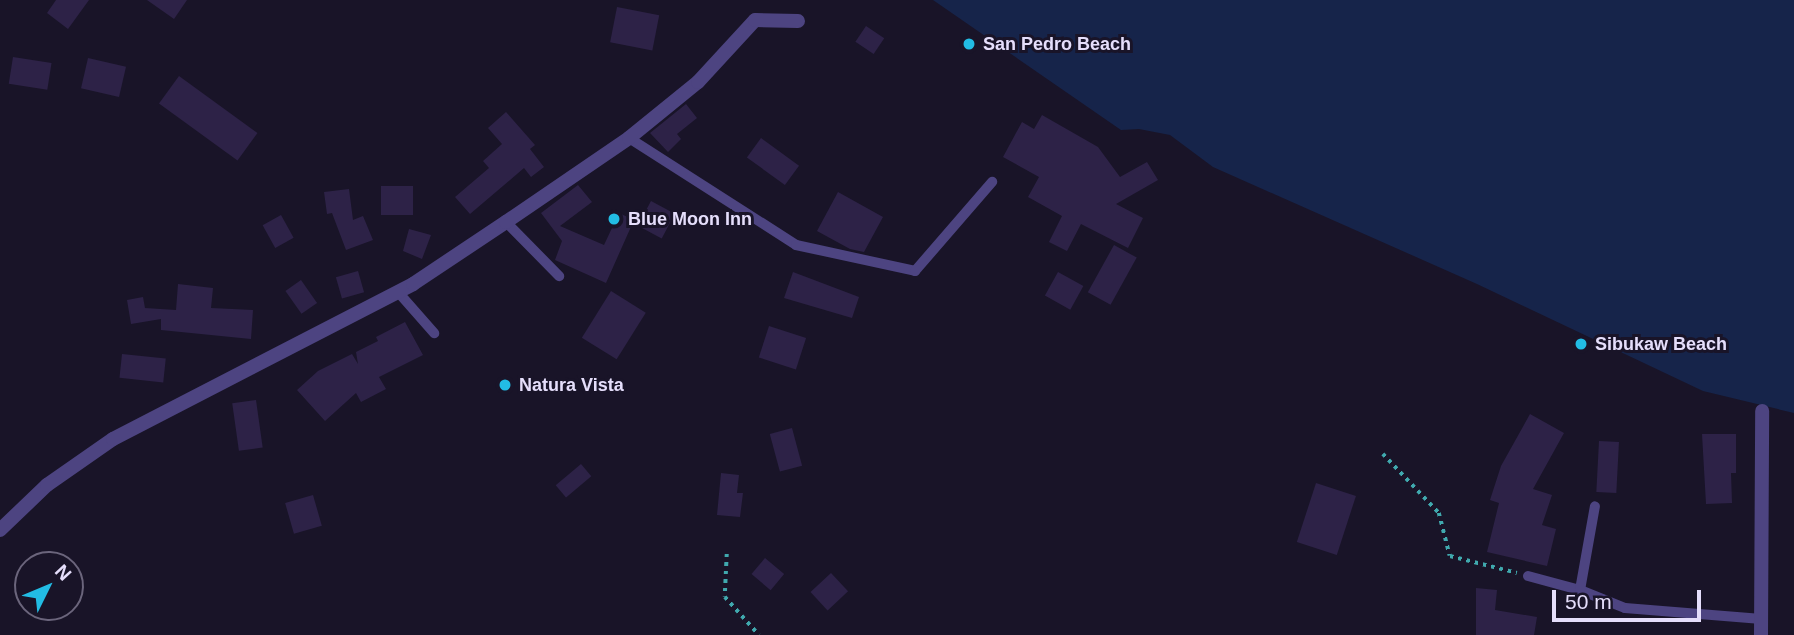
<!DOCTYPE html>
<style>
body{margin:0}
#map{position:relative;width:1794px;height:635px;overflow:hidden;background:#191428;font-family:Helvetica,sans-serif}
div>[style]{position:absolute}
.water>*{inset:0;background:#16244a}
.building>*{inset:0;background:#2d2247;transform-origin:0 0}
.path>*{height:3.5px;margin-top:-1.75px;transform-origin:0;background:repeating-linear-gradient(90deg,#40a9ae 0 3.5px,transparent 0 8.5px)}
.lane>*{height:10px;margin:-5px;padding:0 5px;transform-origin:5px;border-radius:5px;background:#4d4481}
.street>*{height:14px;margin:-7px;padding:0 7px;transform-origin:7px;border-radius:7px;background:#4d4481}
.dots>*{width:19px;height:19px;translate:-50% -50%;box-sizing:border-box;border:4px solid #191428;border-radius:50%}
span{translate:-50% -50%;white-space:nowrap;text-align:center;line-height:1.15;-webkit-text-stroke:6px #191428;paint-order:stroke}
.poi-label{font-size:18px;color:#e5defb;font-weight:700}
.left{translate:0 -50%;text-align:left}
.north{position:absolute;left:14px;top:551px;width:70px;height:70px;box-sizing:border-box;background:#191428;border:2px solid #6b657c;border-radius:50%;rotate:47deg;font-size:19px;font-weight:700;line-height:28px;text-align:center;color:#e5defb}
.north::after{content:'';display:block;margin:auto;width:24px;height:32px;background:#22bce4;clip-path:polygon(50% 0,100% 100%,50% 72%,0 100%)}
.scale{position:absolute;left:1552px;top:590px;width:149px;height:32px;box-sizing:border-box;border:4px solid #e5defb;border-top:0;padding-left:9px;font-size:21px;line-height:24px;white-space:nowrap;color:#e5defb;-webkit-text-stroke:5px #191428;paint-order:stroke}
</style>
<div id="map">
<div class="water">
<i style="clip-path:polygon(933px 0,1794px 0,1794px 413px,1703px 391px,1477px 284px,1213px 167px,1170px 135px,1139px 129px,1121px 130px)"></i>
</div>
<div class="building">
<i style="clip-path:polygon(56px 0,89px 0,68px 29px,47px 13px)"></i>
<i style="clip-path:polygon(147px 0,187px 0,174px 19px)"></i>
<i style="left:617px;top:7px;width:43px;height:36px;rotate:11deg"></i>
<i style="left:866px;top:26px;width:22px;height:19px;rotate:34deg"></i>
<i style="left:13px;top:57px;width:39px;height:27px;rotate:9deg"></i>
<i style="left:88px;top:58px;width:39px;height:31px;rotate:13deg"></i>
<i style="left:179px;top:76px;width:97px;height:34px;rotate:36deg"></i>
<i style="clip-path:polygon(686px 104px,697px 118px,677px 134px,681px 139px,668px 152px,650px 133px)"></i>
<i style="clip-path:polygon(506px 112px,535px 145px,530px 149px,544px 167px,531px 177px,524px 168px,470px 214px,455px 197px,489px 168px,483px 161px,502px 144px,488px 128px)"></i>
<i style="clip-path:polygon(1042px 115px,1098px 147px,1120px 177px,1147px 162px,1158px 180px,1116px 204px,1143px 218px,1128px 248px,1081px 224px,1067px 251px,1049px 242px,1062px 216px,1028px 197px,1039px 177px,1003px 157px,1022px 122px,1034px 129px)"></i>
<i style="left:761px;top:138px;width:47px;height:24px;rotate:36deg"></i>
<i style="clip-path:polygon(578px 185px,592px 202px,560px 226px,604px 245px,619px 213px,634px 220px,606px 283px,555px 260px,562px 241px,541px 213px)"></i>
<i style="left:381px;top:186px;width:32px;height:29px"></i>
<i style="clip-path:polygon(349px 189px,353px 220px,363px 216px,373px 240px,346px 250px,332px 213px,327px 214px,324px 192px)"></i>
<i style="clip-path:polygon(838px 192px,883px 217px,864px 252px,850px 249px,817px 231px)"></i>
<i style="left:651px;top:201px;width:27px;height:28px;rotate:28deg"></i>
<i style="left:281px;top:215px;width:26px;height:21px;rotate:61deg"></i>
<i style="clip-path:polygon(409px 229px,431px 235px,422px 259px,403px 251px)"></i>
<i style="left:1114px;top:245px;width:26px;height:54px;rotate:29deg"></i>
<i style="left:358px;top:271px;width:22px;height:23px;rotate:74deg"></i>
<i style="clip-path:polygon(793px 272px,859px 297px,852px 318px,784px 298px)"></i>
<i style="left:1058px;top:272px;width:29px;height:27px;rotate:29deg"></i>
<i style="left:301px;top:280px;width:28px;height:19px;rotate:55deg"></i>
<i style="clip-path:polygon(178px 284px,213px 288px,211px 308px,253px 310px,251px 339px,161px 330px,161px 319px,131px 324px,127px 300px,143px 297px,145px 308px,176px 310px)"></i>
<i style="left:611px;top:291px;width:41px;height:55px;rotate:32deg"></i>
<i style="clip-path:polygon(405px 322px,423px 355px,379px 377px,386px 389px,361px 402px,356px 393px,325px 421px,297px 390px,318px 371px,352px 354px,358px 364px,356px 352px,378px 341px,376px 337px)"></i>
<i style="left:769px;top:326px;width:39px;height:33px;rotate:18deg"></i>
<i style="left:122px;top:354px;width:44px;height:24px;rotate:6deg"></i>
<i style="left:256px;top:400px;width:48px;height:24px;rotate:82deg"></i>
<i style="clip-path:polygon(1530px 414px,1564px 433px,1533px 489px,1552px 495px,1542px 525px,1556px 529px,1547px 566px,1487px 552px,1499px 503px,1490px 500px,1501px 466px)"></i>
<i style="left:792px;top:428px;width:39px;height:23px;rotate:75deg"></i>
<i style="clip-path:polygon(1702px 434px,1736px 434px,1736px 473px,1731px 473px,1732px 503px,1706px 504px)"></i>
<i style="left:1599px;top:441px;width:20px;height:51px;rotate:3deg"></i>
<i style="left:581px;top:464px;width:16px;height:33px;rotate:50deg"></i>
<i style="clip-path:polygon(721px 473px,739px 475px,737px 493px,743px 493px,740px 517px,717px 515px)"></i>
<i style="left:1316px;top:483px;width:42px;height:62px;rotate:18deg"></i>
<i style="left:313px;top:495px;width:32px;height:29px;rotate:74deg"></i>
<i style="left:765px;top:558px;width:25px;height:21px;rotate:40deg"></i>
<i style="left:831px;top:573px;width:25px;height:28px;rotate:47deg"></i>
<i style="clip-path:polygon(1476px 588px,1497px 590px,1495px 610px,1537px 617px,1534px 635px,1476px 635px)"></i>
</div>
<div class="path">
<i style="left:1383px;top:454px;width:81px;rotate:46.5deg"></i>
<i style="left:1439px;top:513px;width:44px;rotate:75.7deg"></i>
<i style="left:1450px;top:556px;width:69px;rotate:14.2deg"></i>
<i style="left:727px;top:554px;width:43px;rotate:92.7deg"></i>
<i style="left:725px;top:597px;width:51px;rotate:48.2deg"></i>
</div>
<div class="lane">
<i style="left:629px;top:138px;width:198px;rotate:32.6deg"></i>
<i style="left:796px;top:245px;width:122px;rotate:12.3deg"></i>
<i style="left:915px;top:271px;width:118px;rotate:-49.1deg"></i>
<i style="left:506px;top:222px;width:76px;rotate:45.5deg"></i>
<i style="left:398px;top:292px;width:55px;rotate:48.7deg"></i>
<i style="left:1528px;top:576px;width:54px;rotate:15.1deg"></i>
<i style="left:1580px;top:590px;width:48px;rotate:21.8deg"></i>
<i style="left:1625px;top:608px;width:137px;rotate:4.6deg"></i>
<i style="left:1580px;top:590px;width:85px;rotate:-79.9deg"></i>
</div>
<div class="street">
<i style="left:0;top:530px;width:65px;rotate:-43.8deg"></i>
<i style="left:47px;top:485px;width:80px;rotate:-34.9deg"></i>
<i style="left:113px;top:439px;width:338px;rotate:-27.3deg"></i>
<i style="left:413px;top:284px;width:112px;rotate:-33.7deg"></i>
<i style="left:506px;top:222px;width:149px;rotate:-34.3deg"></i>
<i style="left:629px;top:138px;width:89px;rotate:-39.1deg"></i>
<i style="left:698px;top:82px;width:84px;rotate:-47.4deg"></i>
<i style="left:755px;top:20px;width:43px;rotate:1.3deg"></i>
<i style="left:1761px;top:635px;width:224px;rotate:-89.7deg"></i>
</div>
<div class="dots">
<i style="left:969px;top:44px;background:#22bce4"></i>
<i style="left:614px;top:219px;background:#22bce4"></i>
<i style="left:1581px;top:344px;background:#22bce4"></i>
<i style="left:505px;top:385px;background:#22bce4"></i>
</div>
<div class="poi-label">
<span class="left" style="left:983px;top:44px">San Pedro Beach</span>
<span class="left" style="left:628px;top:219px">Blue Moon Inn</span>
<span class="left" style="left:1595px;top:344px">Sibukaw Beach</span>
<span class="left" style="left:519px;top:385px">Natura Vista</span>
</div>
<div class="north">N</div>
<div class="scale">50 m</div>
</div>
